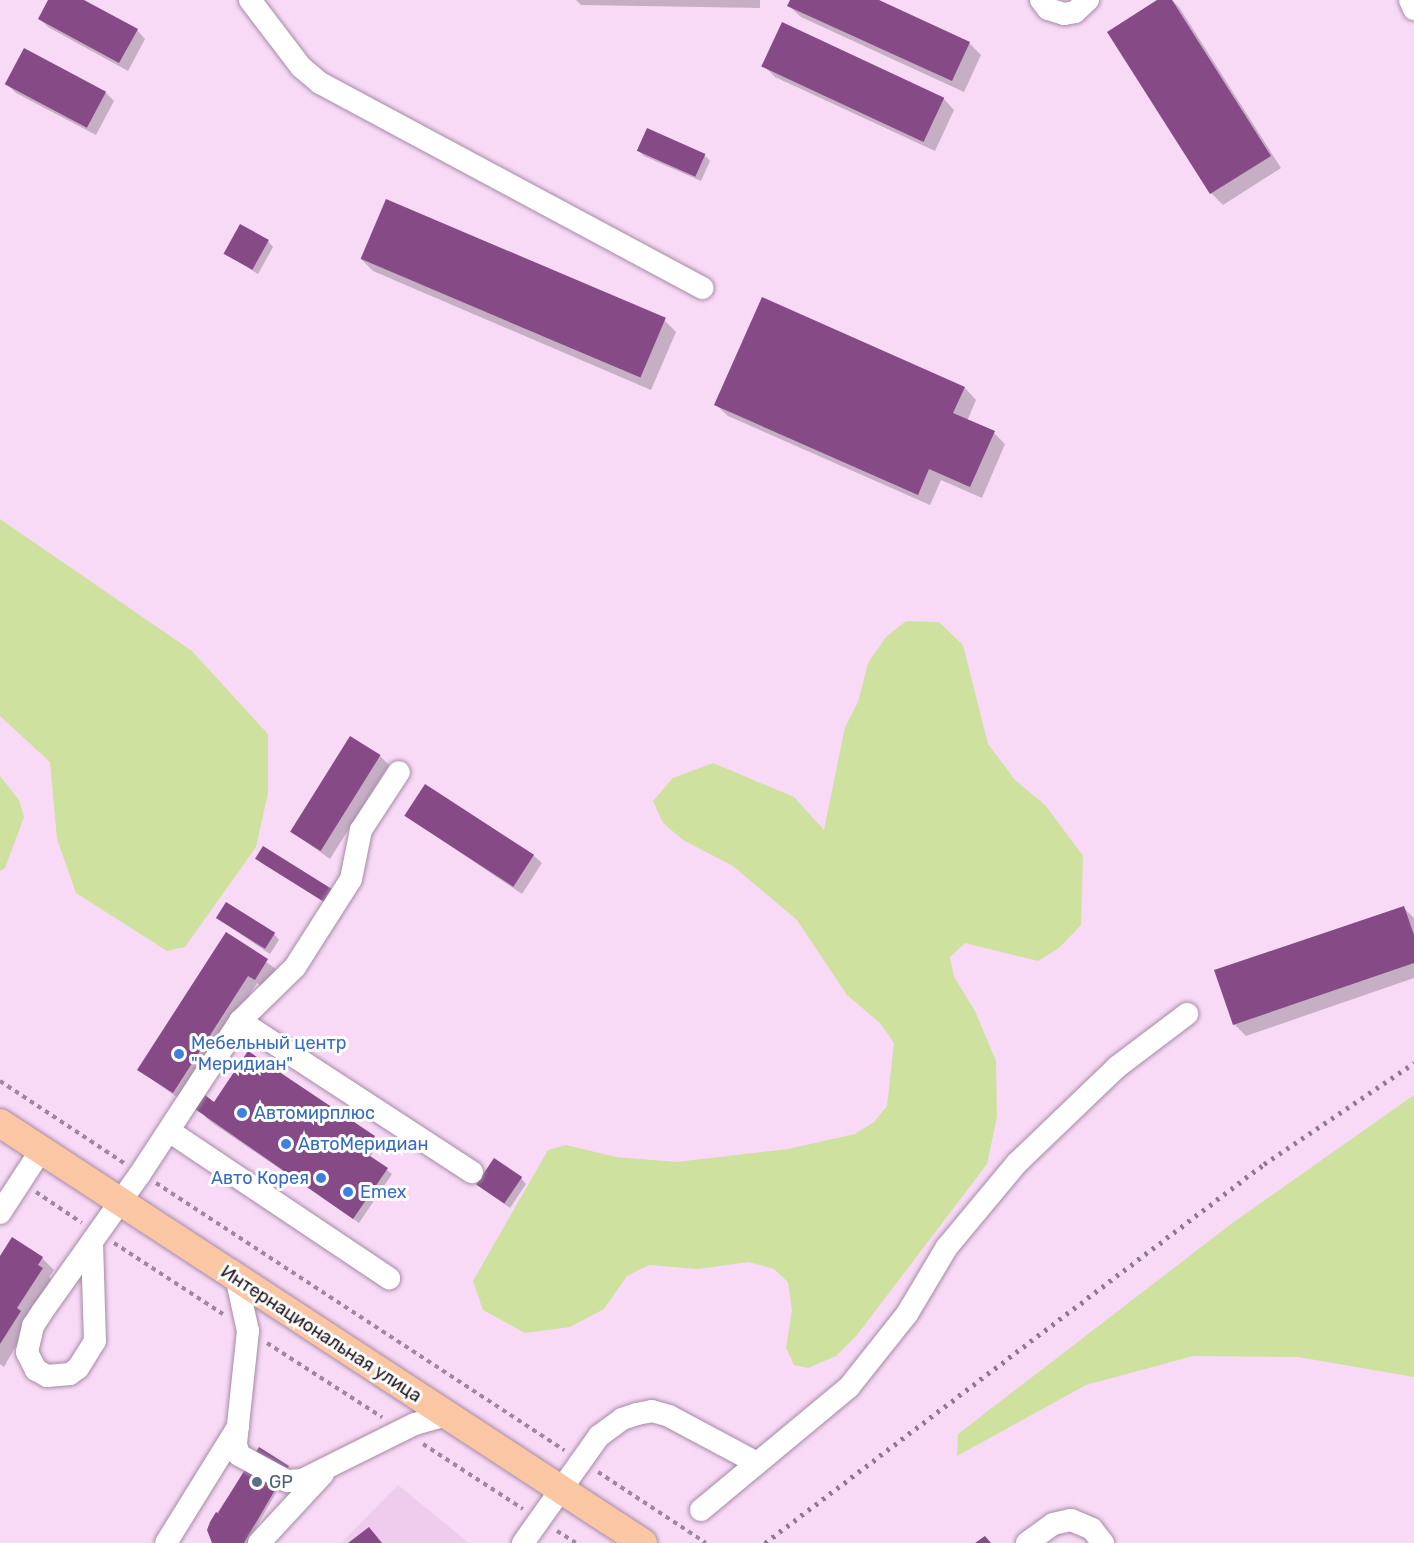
<!DOCTYPE html>
<meta charset="utf-8">
<style>
body{margin:0}
#map{position:relative;width:1414px;height:1543px;overflow:hidden;background:#f8daf7;font-family:Rubik,sans-serif}
div>[style]{position:absolute}
.built>*{inset:0;background:#efccee}
.green>*{inset:0;background:#cee19e}
.shadow>*{inset:0;background:#0003}
.building>*{inset:0;background:#864a87;transform-origin:0 0}
.path>*{height:4px;margin-top:-2px;transform-origin:0;background:repeating-linear-gradient(90deg,#9e889d 0 4.5px,transparent 0 9px)}
.roads{filter:drop-shadow(0 0 2px #a58aa5) drop-shadow(0 0 2px #a58aa5)}
.minor>*{height:22px;margin:-11px;padding:0 11px;transform-origin:11px;border-radius:11px;background:#fff}
.major>*{height:28px;margin:-14px;padding:0 14px;transform-origin:14px;border-radius:14px;background:#fac6a3}
.rail>*{height:4.5px;margin-top:-2.25px;transform-origin:0;background:repeating-linear-gradient(90deg,#8c788c 0 3px,transparent 0 9px)}
.dots>*{width:16px;height:16px;translate:-50% -50%;box-sizing:border-box;border:3px solid #fff;border-radius:50%}
span{translate:-50% -50%;white-space:nowrap;text-align:center;line-height:1.15;-webkit-text-stroke:6px #fff;paint-order:stroke}
.shop-label{font-size:18px;color:#366cbe}
.left{translate:0 -50%;text-align:left}
.right{translate:-100% -50%;text-align:right}
.street-label{font-size:18px;color:#1c121c}
.service-label{font-size:18px;color:#4e5e75}
</style>
<div id="map">
<div class="built">
<i style="clip-path:polygon(398px 1485px,469px 1543px,341px 1543px)"></i>
</div>
<div class="green">
<i style="clip-path:polygon(0 519px,192px 651px,268px 734px,268px 793px,256px 847px,185px 947px,167px 951px,76px 893px,57px 839px,50px 762px,0 716px)"></i>
<i style="clip-path:polygon(906px 621px,939px 622px,963px 645px,988px 744px,1015px 780px,1046px 806px,1083px 856px,1081px 925px,1059px 948px,1038px 961px,965px 943px,950px 957px,954px 977px,975px 1011px,996px 1061px,997px 1117px,987px 1164px,857px 1335px,836px 1356px,808px 1368px,794px 1365px,786px 1348px,792px 1310px,788px 1282px,774px 1269px,749px 1262px,698px 1269px,649px 1265px,627px 1276px,604px 1309px,570px 1327px,525px 1333px,483px 1310px,473px 1281px,548px 1150px,566px 1145px,616px 1157px,677px 1162px,788px 1149px,855px 1134px,874px 1122px,887px 1106px,894px 1043px,880px 1023px,847px 995px,797px 920px,733px 866px,683px 840px,663px 823px,653px 801px,673px 778px,713px 763px,794px 797px,824px 830px,845px 727px,858px 702px,868px 663px,886px 637px)"></i>
<i style="clip-path:polygon(0 776px,19px 800px,24px 817px,5px 868px,0 871px)"></i>
<i style="clip-path:polygon(1414px 1095px,1414px 1377px,1298px 1357px,1193px 1356px,1086px 1385px,957px 1456px,958px 1434px,1231px 1224px)"></i>
</div>
<div class="shadow">
<i style="clip-path:polygon(50px 0,81px 0,137px 30px,145px 39px,128px 71px,48px 27px,40px 19px)"></i>
<i style="clip-path:polygon(576px 0,760px 0,760px 8px,581px 5px)"></i>
<i style="clip-path:polygon(792px 0,875px 0,969px 43px,981px 55px,964px 92px,801px 17px,789px 6px)"></i>
<i style="clip-path:polygon(1159px 0,1172px 0,1179px 7px,1281px 168px,1223px 205px,1211px 193px)"></i>
<i style="clip-path:polygon(763px 65px,943px 98px,954px 110px,935px 151px,775px 77px)"></i>
<i style="clip-path:polygon(7px 84px,106px 93px,114px 101px,96px 135px,16px 93px)"></i>
<i style="clip-path:polygon(647px 130px,705px 156px,710px 161px,701px 181px,644px 156px,638px 150px)"></i>
<i style="clip-path:polygon(268px 241px,273px 247px,258px 274px,225px 253px)"></i>
<i style="clip-path:polygon(361px 259px,664px 320px,676px 332px,651px 390px,373px 271px)"></i>
<i style="clip-path:polygon(965px 388px,976px 400px,967px 421px,994px 433px,1005px 444px,982px 498px,941px 480px,930px 505px,728px 416px,716px 405px)"></i>
<i style="clip-path:polygon(380px 756px,389px 765px,330px 859px,292px 832px)"></i>
<i style="clip-path:polygon(406px 816px,533px 855px,542px 863px,522px 894px)"></i>
<i style="clip-path:polygon(264px 848px,332px 907px,263px 864px,257px 859px)"></i>
<i style="clip-path:polygon(1403px 907px,1414px 918px,1414px 978px,1246px 1036px,1234px 1024px)"></i>
<i style="clip-path:polygon(217px 918px,274px 934px,279px 940px,270px 954px)"></i>
<i style="clip-path:polygon(226px 934px,276px 969px,264px 987px,257px 983px,182px 1101px,139px 1070px)"></i>
<i style="clip-path:polygon(212px 1102px,374px 1138px,379px 1143px,370px 1157px,392px 1174px,359px 1223px,211px 1122px,205px 1117px)"></i>
<i style="clip-path:polygon(521px 1178px,526px 1184px,510px 1208px,477px 1185px)"></i>
<i style="clip-path:polygon(42px 1258px,54px 1270px,49px 1277px,53px 1281px,4px 1367px,0 1364px,0 1259px)"></i>
<i style="clip-path:polygon(260px 1449px,290px 1469px,247px 1543px,213px 1543px,211px 1522px)"></i>
</div>
<div class="building">
<i style="clip-path:polygon(48px 0,84px 0,138px 29px,119px 63px,38px 19px)"></i>
<i style="clip-path:polygon(790px 0,879px 0,970px 42px,952px 81px,787px 6px)"></i>
<i style="clip-path:polygon(1157px 0,1172px 0,1271px 156px,1210px 194px,1107px 32px)"></i>
<i style="left:782px;top:22px;width:179px;height:49px;rotate:25deg"></i>
<i style="left:24px;top:48px;width:93px;height:41px;rotate:28deg"></i>
<i style="left:647px;top:128px;width:64px;height:25px;rotate:24deg"></i>
<i style="left:386px;top:199px;width:304px;height:65px;rotate:23deg"></i>
<i style="left:240px;top:224px;width:33px;height:34px;rotate:29deg"></i>
<i style="clip-path:polygon(762px 297px,965px 387px,953px 413px,995px 431px,970px 487px,929px 469px,918px 495px,714px 405px)"></i>
<i style="left:350px;top:736px;width:36px;height:113px;rotate:32deg"></i>
<i style="left:425px;top:784px;width:130px;height:38px;rotate:33deg"></i>
<i style="left:263px;top:846px;width:84px;height:15px;rotate:32deg"></i>
<i style="left:226px;top:902px;width:58px;height:19px;rotate:32deg"></i>
<i style="clip-path:polygon(1404px 906px,1414px 935px,1414px 963px,1233px 1025px,1214px 970px)"></i>
<i style="clip-path:polygon(226px 932px,268px 959px,255px 980px,248px 976px,173px 1093px,137px 1070px)"></i>
<i style="clip-path:polygon(248px 1051px,375px 1136px,364px 1152px,388px 1168px,353px 1219px,195px 1109px,205px 1095px,214px 1102px)"></i>
<i style="left:494px;top:1158px;width:34px;height:32px;rotate:34deg"></i>
<i style="clip-path:polygon(12px 1237px,43px 1257px,38px 1265px,43px 1268px,17px 1308px,21px 1311px,0 1344px,0 1256px)"></i>
<i style="clip-path:polygon(259px 1447px,289px 1466px,244px 1543px,212px 1543px,207px 1530px,210px 1522px,216px 1512px,225px 1518px,218px 1513px)"></i>
<i style="clip-path:polygon(369px 1527px,382px 1543px,348px 1543px)"></i>
<i style="clip-path:polygon(985px 1536px,991px 1543px,975px 1543px)"></i>
</div>
<div class="path">
<i style="left:0;top:1081px;width:149px;rotate:33.5deg"></i>
<i style="left:156px;top:1183px;width:488px;rotate:33.2deg"></i>
<i style="left:36px;top:1192px;width:55px;rotate:34deg"></i>
<i style="left:114px;top:1243px;width:130px;rotate:33.1deg"></i>
<i style="left:267px;top:1343px;width:137px;rotate:32.8deg"></i>
<i style="left:423px;top:1444px;width:119px;rotate:33deg"></i>
<i style="left:598px;top:1472px;width:129px;rotate:33.3deg"></i>
<i style="left:557px;top:1531px;width:22px;rotate:32deg"></i>
</div>
<div class="roads">
<div class="minor">
<i style="left:250px;top:0;width:84px;rotate:52.7deg"></i>
<i style="left:301px;top:67px;width:25px;rotate:40deg"></i>
<i style="left:320px;top:83px;width:434px;rotate:28.2deg"></i>
<i style="left:1041px;top:0;width:11px;rotate:52deg"></i>
<i style="left:1048px;top:9px;width:17px;rotate:17deg"></i>
<i style="left:1064px;top:14px;width:11px;rotate:-10deg"></i>
<i style="left:1075px;top:12px;width:18px;rotate:-43deg"></i>
<i style="left:1410px;top:0;width:10px;rotate:66deg"></i>
<i style="left:240px;top:1021px;width:277px;rotate:33.1deg"></i>
<i style="left:169px;top:1131px;width:265px;rotate:33.8deg"></i>
<i style="left:0;top:1213px;width:75px;rotate:-56.9deg"></i>
<i style="left:92px;top:1242px;width:99px;rotate:88.3deg"></i>
<i style="left:95px;top:1341px;width:32px;rotate:122deg"></i>
<i style="left:78px;top:1368px;width:10px;rotate:143deg"></i>
<i style="left:70px;top:1374px;width:23px;rotate:175deg"></i>
<i style="left:47px;top:1376px;width:13px;rotate:-151deg"></i>
<i style="left:36px;top:1370px;width:20px;rotate:-117deg"></i>
<i style="left:27px;top:1352px;width:27px;rotate:-77deg"></i>
<i style="left:33px;top:1326px;width:17px;rotate:-57deg"></i>
<i style="left:42px;top:1312px;width:169px;rotate:-54.6deg"></i>
<i style="left:140px;top:1174px;width:183px;rotate:-56.8deg"></i>
<i style="left:240px;top:1021px;width:77px;rotate:-44.5deg"></i>
<i style="left:295px;top:967px;width:104px;rotate:-57.5deg"></i>
<i style="left:351px;top:879px;width:50px;rotate:-78.5deg"></i>
<i style="left:361px;top:830px;width:69px;rotate:-56.8deg"></i>
<i style="left:237px;top:1281px;width:51px;rotate:77.6deg"></i>
<i style="left:248px;top:1331px;width:114px;rotate:96.1deg"></i>
<i style="left:236px;top:1444px;width:11px;rotate:75deg"></i>
<i style="left:239px;top:1455px;width:55px;rotate:28.4deg"></i>
<i style="left:287px;top:1481px;width:15px;rotate:-4deg"></i>
<i style="left:302px;top:1480px;width:126px;rotate:-26.4deg"></i>
<i style="left:415px;top:1424px;width:33px;rotate:-16deg"></i>
<i style="left:701px;top:1510px;width:192px;rotate:-39.7deg"></i>
<i style="left:849px;top:1387px;width:93px;rotate:-51.5deg"></i>
<i style="left:907px;top:1314px;width:78px;rotate:-59.2deg"></i>
<i style="left:947px;top:1247px;width:109px;rotate:-50.2deg"></i>
<i style="left:1017px;top:1163px;width:139px;rotate:-43.8deg"></i>
<i style="left:1117px;top:1067px;width:88px;rotate:-37.1deg"></i>
<i style="left:166px;top:1543px;width:137px;rotate:-58.2deg"></i>
<i style="left:259px;top:1543px;width:94px;rotate:-47.2deg"></i>
<i style="left:523px;top:1543px;width:131px;rotate:-54.6deg"></i>
<i style="left:599px;top:1436px;width:29px;rotate:-36deg"></i>
<i style="left:622px;top:1419px;width:16px;rotate:-18deg"></i>
<i style="left:637px;top:1414px;width:15px;rotate:-11deg"></i>
<i style="left:652px;top:1411px;width:18px;rotate:16deg"></i>
<i style="left:669px;top:1416px;width:100px;rotate:28.1deg"></i>
<i style="left:1027px;top:1543px;width:32px;rotate:-36deg"></i>
<i style="left:1053px;top:1524px;width:18px;rotate:-13deg"></i>
<i style="left:1071px;top:1520px;width:23px;rotate:23deg"></i>
<i style="left:1092px;top:1529px;width:18px;rotate:52deg"></i>
</div>
<div class="major">
<i style="left:0;top:1123px;width:768px;rotate:33.15deg"></i>
</div>
</div>
<div class="rail">
<i style="left:765px;top:1543px;width:627px;rotate:-37.22deg"></i>
<i style="left:1264px;top:1164px;width:181px;rotate:-34deg"></i>
</div>
<div class="dots">
<i style="left:179px;top:1054px;background:#3f7fe0"></i>
<i style="left:242px;top:1113px;background:#3f7fe0"></i>
<i style="left:286px;top:1144px;background:#3f7fe0"></i>
<i style="left:321px;top:1178px;background:#3f7fe0"></i>
<i style="left:348px;top:1192px;background:#3f7fe0"></i>
<i style="left:257px;top:1482px;background:#5c6f8a"></i>
</div>
<div class="shop-label">
<span class="left" style="left:191px;top:1054px">Мебельный центр<br>"Меридиан"</span>
<span class="left" style="left:254px;top:1113px">Автомирплюс</span>
<span class="left" style="left:298px;top:1144px">АвтоМеридиан</span>
<span class="right" style="left:309px;top:1178px">Авто Корея</span>
<span class="left" style="left:360px;top:1192px">Emex</span>
</div>
<div class="street-label">
<span style="left:321px;top:1334px;rotate:33deg">Интернациональная улица</span>
</div>
<div class="service-label">
<span class="left" style="left:269px;top:1482px">GP</span>
</div>
</div>
